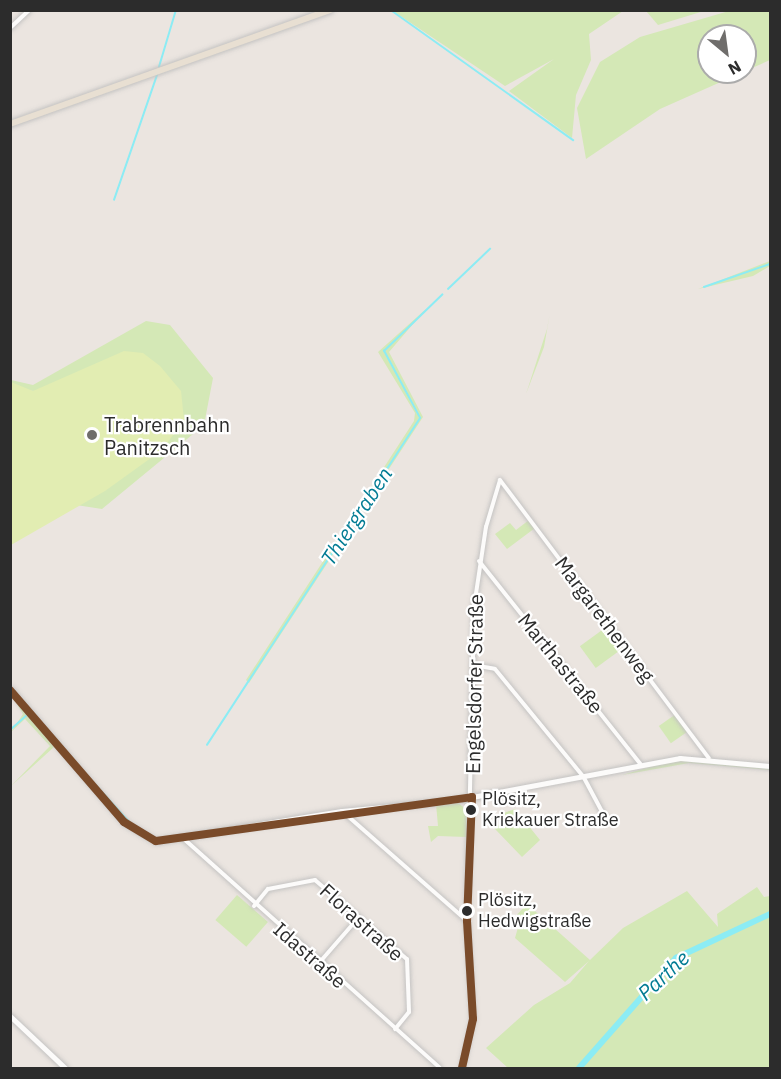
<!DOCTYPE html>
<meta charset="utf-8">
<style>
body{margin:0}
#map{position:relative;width:781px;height:1079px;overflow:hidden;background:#ebe5e0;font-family:"IBM Plex Sans",sans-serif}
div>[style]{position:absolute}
.green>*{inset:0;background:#d4e8b6;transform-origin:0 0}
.pitch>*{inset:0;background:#e2edb2}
.stream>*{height:1.5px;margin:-0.75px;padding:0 0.75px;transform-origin:0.75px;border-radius:0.75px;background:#8cecf4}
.river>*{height:6px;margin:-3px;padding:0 3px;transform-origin:3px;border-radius:3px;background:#8cecf4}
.roads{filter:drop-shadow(0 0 2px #c4c3c2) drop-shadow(0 0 2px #c4c3c2)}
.street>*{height:4px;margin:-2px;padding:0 2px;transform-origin:2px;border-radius:2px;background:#fcfbfa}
.secondary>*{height:5px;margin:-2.5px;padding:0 2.5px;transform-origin:2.5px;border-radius:2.5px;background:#fcfbfa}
.primary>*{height:6px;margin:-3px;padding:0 3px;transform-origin:3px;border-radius:3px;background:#e8dfd2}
.bus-1>*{height:8px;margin:-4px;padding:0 4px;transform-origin:4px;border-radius:4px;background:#7a4b2a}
.dots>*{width:16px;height:16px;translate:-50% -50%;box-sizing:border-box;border:3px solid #fff;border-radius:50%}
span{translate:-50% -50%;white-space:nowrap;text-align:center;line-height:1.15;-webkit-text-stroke:4.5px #fff;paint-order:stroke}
.bus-label{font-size:18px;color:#2c2c2c}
.left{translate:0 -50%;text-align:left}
.poi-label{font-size:20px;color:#2c2c2c}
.street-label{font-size:20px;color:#2c2c2c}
.water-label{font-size:21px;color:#037c94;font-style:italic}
.frame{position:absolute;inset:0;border:12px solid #2c2c2c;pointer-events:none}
.north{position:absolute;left:697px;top:24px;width:60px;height:60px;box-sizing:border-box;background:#fff;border:2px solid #ababab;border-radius:50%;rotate:151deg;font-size:16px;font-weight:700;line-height:24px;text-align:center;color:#2c2c2c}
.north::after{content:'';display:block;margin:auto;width:21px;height:27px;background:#6f6d6b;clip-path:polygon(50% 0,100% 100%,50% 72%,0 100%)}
</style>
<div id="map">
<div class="green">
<i style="clip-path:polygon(393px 11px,623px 11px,589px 34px,591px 60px,576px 95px,572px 138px,509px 91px,554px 59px,505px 86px)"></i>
<i style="clip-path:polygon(646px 11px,704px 11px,658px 25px)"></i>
<i style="clip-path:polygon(evenodd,729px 11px,770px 11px,770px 60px,660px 109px,586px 159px,577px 108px,600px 62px,640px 37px,729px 11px,709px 36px,745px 36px,745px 72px,709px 72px,709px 36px)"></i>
<i style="clip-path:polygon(770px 261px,770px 266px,753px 276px,698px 289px)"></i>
<i style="clip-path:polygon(426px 309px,389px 352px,423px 417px,249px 683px,246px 680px,414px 421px,415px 413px,378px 352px)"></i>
<i style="clip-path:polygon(550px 313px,544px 347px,526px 394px,547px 329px)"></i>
<i style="clip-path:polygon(146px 321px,170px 325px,213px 378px,204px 425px,102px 509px,76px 505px,60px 392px,11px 390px,11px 380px,33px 385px)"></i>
<i style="clip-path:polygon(529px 520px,535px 528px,507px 549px,495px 534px,510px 523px,516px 530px)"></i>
<i style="left:609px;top:625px;width:27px;height:36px;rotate:54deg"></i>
<i style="clip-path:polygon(10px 693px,54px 747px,11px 786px,50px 746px,25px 719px,11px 732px,23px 714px)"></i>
<i style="left:676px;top:714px;width:21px;height:21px;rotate:55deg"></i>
<i style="clip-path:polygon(674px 760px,770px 767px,770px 770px,689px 763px,622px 775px)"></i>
<i style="clip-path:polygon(457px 802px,467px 810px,466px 837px,438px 836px,431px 842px,428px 826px,438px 826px,436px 804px)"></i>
<i style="clip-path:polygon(515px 809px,540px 840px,522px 857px,494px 828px,502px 823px,501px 814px)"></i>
<i style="clip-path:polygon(757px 887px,764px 897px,770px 896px,770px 1068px,508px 1068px,486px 1048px,534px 1005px,570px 983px,589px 961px,565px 982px,515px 938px,519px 924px,513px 919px,527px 904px,590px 960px,623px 928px,687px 891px,718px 927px,717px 914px)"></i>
<i style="left:237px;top:895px;width:41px;height:33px;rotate:41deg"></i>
</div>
<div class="pitch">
<i style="clip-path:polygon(124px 351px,143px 353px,160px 366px,181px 391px,184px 420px,162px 450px,105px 491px,11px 545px,11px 382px,33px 391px)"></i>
</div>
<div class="stream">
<i style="left:391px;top:10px;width:224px;rotate:35.5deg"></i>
<i style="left:159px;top:67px;width:59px;rotate:-73.4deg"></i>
<i style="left:114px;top:200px;width:132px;rotate:-71deg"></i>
<i style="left:704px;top:287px;width:70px;rotate:-19.2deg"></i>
<i style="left:448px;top:289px;width:58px;rotate:-43.6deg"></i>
<i style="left:10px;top:730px;width:21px;rotate:-41deg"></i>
<i style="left:207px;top:745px;width:390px;rotate:-56.9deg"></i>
<i style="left:420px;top:418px;width:76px;rotate:-118.2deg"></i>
<i style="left:384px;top:351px;width:81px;rotate:-44deg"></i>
<i style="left:96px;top:785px;width:50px;rotate:47.4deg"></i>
</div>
<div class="river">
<i style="left:579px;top:1068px;width:147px;rotate:-48.6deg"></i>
<i style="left:676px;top:958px;width:104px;rotate:-25.1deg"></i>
</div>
<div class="roads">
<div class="street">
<i style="left:10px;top:28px;width:26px;rotate:-43deg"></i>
<i style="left:479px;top:561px;width:260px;rotate:51.5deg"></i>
<i style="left:473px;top:665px;width:22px;rotate:10deg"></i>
<i style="left:495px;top:669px;width:139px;rotate:50.6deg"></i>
<i style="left:583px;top:776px;width:49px;rotate:61.9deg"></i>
<i style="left:342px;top:811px;width:167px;rotate:41.3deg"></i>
<i style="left:184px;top:839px;width:343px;rotate:41.8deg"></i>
<i style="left:254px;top:906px;width:22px;rotate:-51deg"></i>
<i style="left:268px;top:889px;width:48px;rotate:-10.8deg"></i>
<i style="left:315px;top:880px;width:121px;rotate:40.7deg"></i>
<i style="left:407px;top:959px;width:53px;rotate:87.8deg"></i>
<i style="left:409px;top:1012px;width:22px;rotate:129deg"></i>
<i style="left:319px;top:963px;width:61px;rotate:-49deg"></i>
<i style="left:462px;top:1068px;width:50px;rotate:-77.3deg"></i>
<i style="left:473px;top:1019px;width:98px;rotate:-93.5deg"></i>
<i style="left:467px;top:921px;width:314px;rotate:-88.7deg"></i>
<i style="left:474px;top:607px;width:81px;rotate:-81.5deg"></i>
<i style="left:486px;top:527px;width:49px;rotate:-73.4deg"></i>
<i style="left:500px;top:480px;width:348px;rotate:53.1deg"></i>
</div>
<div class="secondary">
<i style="left:10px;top:689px;width:175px;rotate:49.4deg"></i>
<i style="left:124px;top:822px;width:37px;rotate:31deg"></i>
<i style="left:156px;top:841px;width:188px;rotate:-9.2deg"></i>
<i style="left:342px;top:811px;width:115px;rotate:-5.5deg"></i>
<i style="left:456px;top:800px;width:228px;rotate:-10.6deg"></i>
<i style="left:680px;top:758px;width:90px;rotate:5.1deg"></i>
<i style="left:10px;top:1016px;width:76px;rotate:43.4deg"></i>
</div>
<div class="primary">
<i style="left:10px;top:124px;width:340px;rotate:-19.6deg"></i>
</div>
</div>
<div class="bus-1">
<i style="left:10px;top:690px;width:174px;rotate:49.2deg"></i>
<i style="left:124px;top:822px;width:37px;rotate:31deg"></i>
<i style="left:156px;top:841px;width:319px;rotate:-7.9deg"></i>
<i style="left:472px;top:797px;width:124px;rotate:92.3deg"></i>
<i style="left:467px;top:921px;width:98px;rotate:86.5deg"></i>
<i style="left:473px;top:1019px;width:50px;rotate:102.7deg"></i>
</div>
<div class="dots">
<i style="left:92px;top:435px;background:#6f6d6b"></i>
<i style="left:471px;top:810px;background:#2c2c2c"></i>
<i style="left:467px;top:911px;background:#2c2c2c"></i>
</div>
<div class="bus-label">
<span class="left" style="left:482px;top:810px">Plösitz,<br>Kriekauer Straße</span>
<span class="left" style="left:478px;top:911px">Plösitz,<br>Hedwigstraße</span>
</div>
<div class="poi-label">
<span class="left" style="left:104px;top:436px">Trabrennbahn<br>Panitzsch</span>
</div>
<div class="street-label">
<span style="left:605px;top:619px;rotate:53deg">Margarethenweg</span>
<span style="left:561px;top:663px;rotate:51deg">Marthastraße</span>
<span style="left:474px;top:684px;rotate:-89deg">Engelsdorfer Straße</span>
<span style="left:362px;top:922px;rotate:42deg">Florastraße</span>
<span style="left:310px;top:955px;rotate:41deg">Idastraße</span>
</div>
<div class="water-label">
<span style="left:356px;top:516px;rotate:-57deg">Thiergraben</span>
<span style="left:663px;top:975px;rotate:-43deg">Parthe</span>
</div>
<div class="frame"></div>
<div class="north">N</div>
</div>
